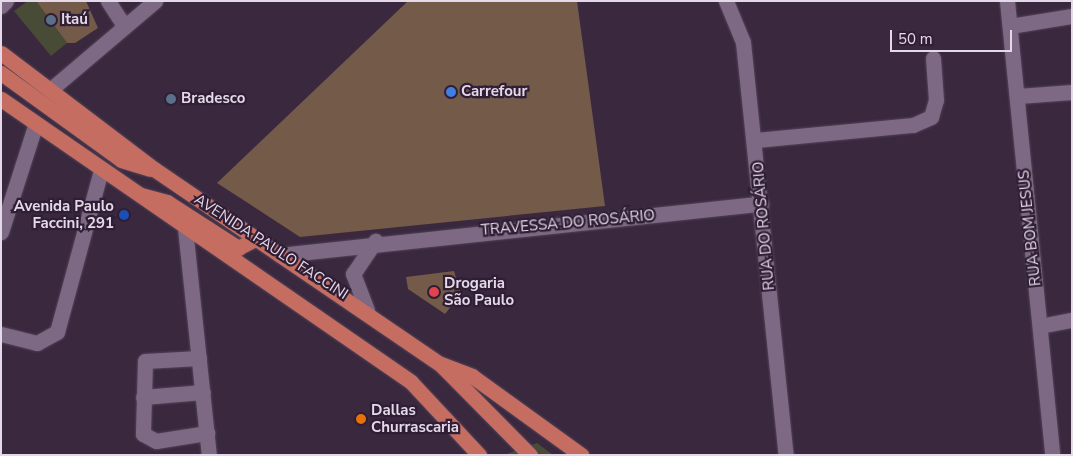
<!DOCTYPE html>
<meta charset="utf-8">
<style>
body{margin:0}
#map{position:relative;width:1073px;height:456px;overflow:hidden;background:#3a283f;font-family:"Nunito Sans",sans-serif}
div>[style]{position:absolute}
.green>*{inset:0;background:#484b35}
.building>*{inset:0;background:#735a49}
.roads{filter:drop-shadow(0 0 1px #534458) drop-shadow(0 0 1px #534458)}
.minor>*{height:15px;margin:-7.5px;padding:0 7.5px;transform-origin:7.5px;border-radius:7.5px;background:#7d6983}
.major>*{height:15px;margin:-7.5px;padding:0 7.5px;transform-origin:7.5px;border-radius:7.5px;background:#c46d60}
.dots>*{width:14px;height:14px;translate:-50% -50%;box-sizing:border-box;border:2px solid #2f1e35;border-radius:50%}
span{translate:-50% -50%;white-space:nowrap;text-align:center;line-height:1.15;-webkit-text-stroke:4.5px #2f1e35;paint-order:stroke}
.poi-label{font-size:15px;color:#e4d9e8;font-weight:700}
.left{translate:0 -50%;text-align:left}
.right{translate:-100% -50%;text-align:right}
.street-label{font-size:15px;color:#e4d9e8}
.frame{position:absolute;inset:0;border:2px solid #e4d9e8;pointer-events:none}
.scale{position:absolute;left:890px;top:30px;width:122px;height:22px;box-sizing:border-box;border:2px solid #e4d9e8;border-top:0;padding-left:6px;font-size:15px;line-height:18px;white-space:nowrap;color:#e4d9e8;-webkit-text-stroke:4px #2f1e35;paint-order:stroke}
</style>
<div id="map">
<div class="green">
<i style="clip-path:polygon(28px 1px,36px 1px,67px 43px,51px 56px,14px 11px)"></i>
<i style="clip-path:polygon(537px 443px,553px 455px,504px 455px)"></i>
</div>
<div class="building">
<i style="clip-path:polygon(36px 1px,86px 1px,98px 28px,75px 43px,67px 43px)"></i>
<i style="clip-path:polygon(408px 1px,577px 1px,605px 206px,300px 237px,217px 183px)"></i>
<i style="clip-path:polygon(454px 271px,461px 294px,445px 314px,408px 289px,406px 277px)"></i>
</div>
<div class="roads">
<div class="minor">
<i style="left:108px;top:1px;width:30px;rotate:57deg"></i>
<i style="left:726px;top:1px;width:44px;rotate:67.5deg"></i>
<i style="left:743px;top:42px;width:415px;rotate:84.1deg"></i>
<i style="left:1007px;top:1px;width:456px;rotate:84.3deg"></i>
<i style="left:1px;top:6px;width:7px;rotate:-45deg"></i>
<i style="left:1010px;top:26px;width:63px;rotate:-9.2deg"></i>
<i style="left:50px;top:90px;width:138px;rotate:-40.3deg"></i>
<i style="left:1018px;top:96px;width:54px;rotate:-4.2deg"></i>
<i style="left:756px;top:140px;width:158px;rotate:-5.5deg"></i>
<i style="left:913px;top:125px;width:20px;rotate:-24deg"></i>
<i style="left:931px;top:117px;width:18px;rotate:-74deg"></i>
<i style="left:936px;top:100px;width:42px;rotate:-94.1deg"></i>
<i style="left:185px;top:228px;width:228px;rotate:84deg"></i>
<i style="left:1px;top:232px;width:111px;rotate:-72.2deg"></i>
<i style="left:280px;top:255px;width:484px;rotate:-6.1deg"></i>
<i style="left:367px;top:310px;width:39px;rotate:-111deg"></i>
<i style="left:353px;top:274px;width:40px;rotate:-56deg"></i>
<i style="left:1040px;top:326px;width:33px;rotate:-11deg"></i>
<i style="left:1px;top:334px;width:37px;rotate:14deg"></i>
<i style="left:37px;top:343px;width:23px;rotate:-29deg"></i>
<i style="left:57px;top:332px;width:168px;rotate:-74.8deg"></i>
<i style="left:199px;top:358px;width:54px;rotate:176.8deg"></i>
<i style="left:145px;top:361px;width:73px;rotate:91.6deg"></i>
<i style="left:143px;top:434px;width:15px;rotate:28deg"></i>
<i style="left:156px;top:441px;width:52px;rotate:-8.9deg"></i>
<i style="left:143px;top:397px;width:60px;rotate:-4.8deg"></i>
</div>
<div class="major">
<i style="left:1px;top:53px;width:192px;rotate:37.2deg"></i>
<i style="left:154px;top:169px;width:346px;rotate:34.3deg"></i>
<i style="left:440px;top:364px;width:128px;rotate:45.3deg"></i>
<i style="left:1px;top:73px;width:148px;rotate:35.9deg"></i>
<i style="left:121px;top:160px;width:30px;rotate:17deg"></i>
<i style="left:1px;top:99px;width:498px;rotate:34.6deg"></i>
<i style="left:411px;top:382px;width:100px;rotate:47deg"></i>
<i style="left:141px;top:195px;width:27px;rotate:15deg"></i>
<i style="left:167px;top:202px;width:85px;rotate:32.9deg"></i>
<i style="left:238px;top:248px;width:19px;rotate:-28deg"></i>
<i style="left:441px;top:364px;width:33px;rotate:21deg"></i>
<i style="left:472px;top:376px;width:135px;rotate:35.9deg"></i>
</div>
</div>
<div class="dots">
<i style="left:51px;top:20px;background:#5c6f8a"></i>
<i style="left:451px;top:92px;background:#3f7fe0"></i>
<i style="left:171px;top:99px;background:#5c6f8a"></i>
<i style="left:124px;top:215px;background:#1a4fb4"></i>
<i style="left:434px;top:292px;background:#e0444e"></i>
<i style="left:361px;top:419px;background:#e8710a"></i>
</div>
<div class="poi-label">
<span class="left" style="left:61px;top:20px">Itaú</span>
<span class="left" style="left:461px;top:92px">Carrefour</span>
<span class="left" style="left:181px;top:99px">Bradesco</span>
<span class="right" style="left:114px;top:215px">Avenida Paulo<br>Faccini, 291</span>
<span class="left" style="left:444px;top:292px">Drogaria<br>São Paulo</span>
<span class="left" style="left:371px;top:419px">Dallas<br>Churrascaria</span>
</div>
<div class="street-label">
<span style="left:568px;top:223px;rotate:-5deg">TRAVESSA DO ROSÁRIO</span>
<span style="left:764px;top:226px;rotate:-95deg">RUA DO ROSÁRIO</span>
<span style="left:1030px;top:228px;rotate:-96deg">RUA BOM JESUS</span>
<span style="left:271px;top:247px;rotate:33deg">AVENIDA PAULO FACCINI</span>
</div>
<div class="frame"></div>
<div class="scale">50 m</div>
</div>
